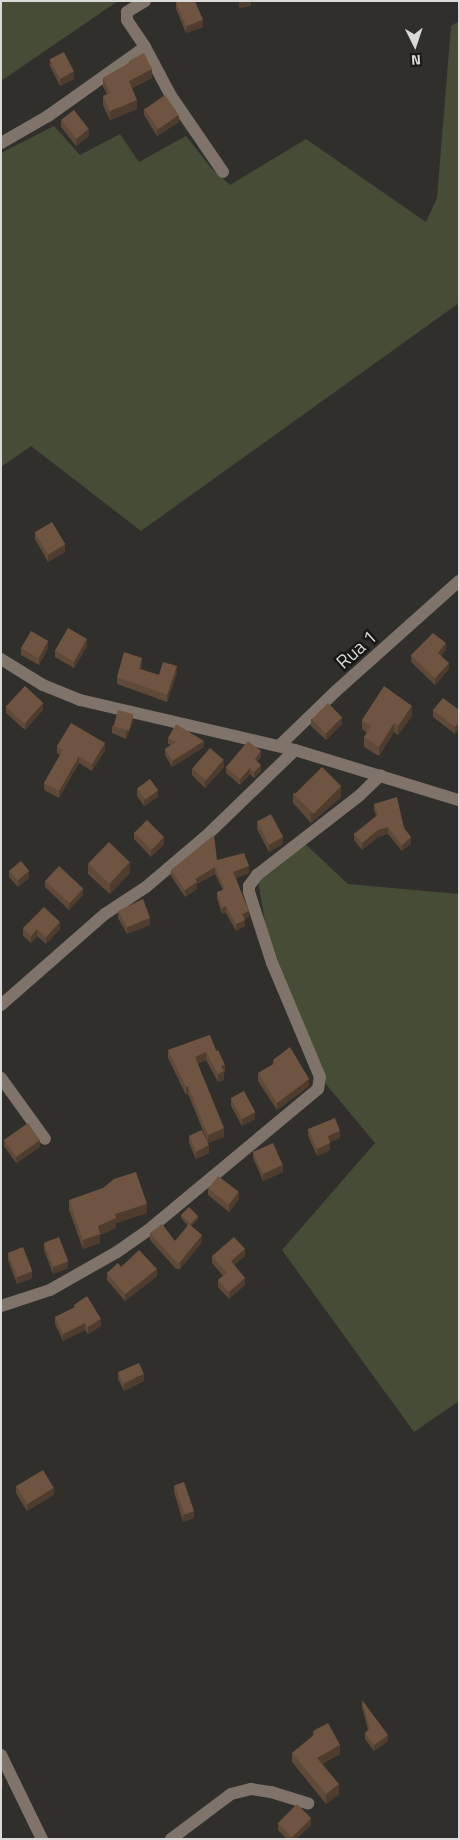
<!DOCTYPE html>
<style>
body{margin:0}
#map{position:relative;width:460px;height:1840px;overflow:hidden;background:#302f2c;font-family:"Titillium Web",sans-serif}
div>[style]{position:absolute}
.green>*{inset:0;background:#464c35}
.minor>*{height:12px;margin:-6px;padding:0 6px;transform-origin:6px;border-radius:6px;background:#80746a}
.wall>*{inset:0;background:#5f4938}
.shaded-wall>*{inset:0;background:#4e3c2e;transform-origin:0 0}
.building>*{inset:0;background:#6f5541;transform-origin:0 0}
span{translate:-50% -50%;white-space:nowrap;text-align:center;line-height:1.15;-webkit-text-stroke:5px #181716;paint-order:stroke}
.street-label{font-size:19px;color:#dadad8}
.frame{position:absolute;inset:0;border:2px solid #dadad8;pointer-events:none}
.north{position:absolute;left:390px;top:20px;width:50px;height:50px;-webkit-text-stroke:4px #181716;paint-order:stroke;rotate:176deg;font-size:14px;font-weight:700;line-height:20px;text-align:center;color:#dadad8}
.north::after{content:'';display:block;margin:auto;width:18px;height:22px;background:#dadad8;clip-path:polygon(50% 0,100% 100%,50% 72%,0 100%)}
</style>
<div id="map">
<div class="green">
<i style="clip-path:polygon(1px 1px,118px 1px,1px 81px)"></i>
<i style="clip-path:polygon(459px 21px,459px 303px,141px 531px,31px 446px,1px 467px,1px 153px,54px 126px,80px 155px,120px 134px,139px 162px,186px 136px,212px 169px,230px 185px,306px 139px,426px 222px,437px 198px,451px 26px)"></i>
<i style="clip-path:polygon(302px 841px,348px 884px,459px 894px,459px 1401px,414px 1432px,282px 1250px,375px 1143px,320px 1077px,272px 963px,257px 875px)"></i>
</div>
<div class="minor">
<i style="left:145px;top:1px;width:21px;rotate:149deg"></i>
<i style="left:127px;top:12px;width:8px;rotate:90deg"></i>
<i style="left:127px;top:20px;width:32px;rotate:56deg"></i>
<i style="left:145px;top:47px;width:55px;rotate:62deg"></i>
<i style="left:171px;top:96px;width:92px;rotate:55.6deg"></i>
<i style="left:1px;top:143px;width:54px;rotate:-29.9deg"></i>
<i style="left:48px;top:116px;width:119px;rotate:-35.4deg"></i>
<i style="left:1px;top:659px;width:49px;rotate:31.8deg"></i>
<i style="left:43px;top:685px;width:40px;rotate:22deg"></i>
<i style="left:80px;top:700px;width:221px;rotate:13.1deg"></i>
<i style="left:295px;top:750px;width:171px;rotate:17deg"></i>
<i style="left:279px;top:746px;width:79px;rotate:-44deg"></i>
<i style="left:336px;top:691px;width:165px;rotate:-41.8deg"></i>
<i style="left:1px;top:1005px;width:138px;rotate:-41.2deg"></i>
<i style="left:105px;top:914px;width:49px;rotate:-33.4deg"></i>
<i style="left:146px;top:887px;width:77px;rotate:-40.3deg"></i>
<i style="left:205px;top:837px;width:125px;rotate:-44deg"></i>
<i style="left:1px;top:1078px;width:75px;rotate:54.2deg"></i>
<i style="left:1px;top:1306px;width:52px;rotate:-18.1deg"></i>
<i style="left:50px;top:1290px;width:77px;rotate:-29.6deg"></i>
<i style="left:117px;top:1252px;width:37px;rotate:-35deg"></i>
<i style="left:147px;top:1231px;width:222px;rotate:-39.7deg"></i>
<i style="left:318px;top:1089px;width:12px;rotate:-81deg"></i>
<i style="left:320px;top:1077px;width:124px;rotate:-112.8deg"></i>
<i style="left:272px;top:963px;width:75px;rotate:-107.9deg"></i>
<i style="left:249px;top:892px;width:6px;rotate:-90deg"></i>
<i style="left:249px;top:886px;width:14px;rotate:-54deg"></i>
<i style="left:257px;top:875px;width:129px;rotate:-37.8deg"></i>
<i style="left:359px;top:796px;width:30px;rotate:-44deg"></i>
<i style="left:1px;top:1755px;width:93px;rotate:64deg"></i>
<i style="left:171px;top:1839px;width:75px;rotate:-36.9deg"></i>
<i style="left:231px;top:1794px;width:21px;rotate:-14deg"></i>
<i style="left:251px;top:1789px;width:20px;rotate:9deg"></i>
<i style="left:271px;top:1792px;width:39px;rotate:17deg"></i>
</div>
<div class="wall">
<i style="clip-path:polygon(176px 2px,203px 27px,186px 33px,176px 9px)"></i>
<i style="clip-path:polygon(50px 59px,74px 79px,60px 86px,50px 66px)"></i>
<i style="clip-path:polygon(129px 61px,152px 78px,132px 88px,137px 109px,110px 120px,103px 105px,103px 96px,107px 94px,103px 87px,103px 78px,129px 63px)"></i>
<i style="clip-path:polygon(144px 108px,179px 122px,157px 136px,144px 115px)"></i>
<i style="clip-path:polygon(61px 120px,89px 136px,76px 146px,61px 127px)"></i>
<i style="clip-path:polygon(35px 532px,65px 552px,48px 562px,35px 539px)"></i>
<i style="clip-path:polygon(87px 646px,74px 668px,55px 657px,55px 650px)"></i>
<i style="clip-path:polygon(21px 648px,48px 648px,39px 665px,21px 655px)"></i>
<i style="clip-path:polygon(446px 650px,441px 655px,449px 669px,435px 685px,411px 662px,411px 655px)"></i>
<i style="clip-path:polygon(142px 665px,141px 669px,159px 675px,177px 673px,167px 702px,117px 684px,117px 677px)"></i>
<i style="clip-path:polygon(6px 706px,43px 710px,25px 730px,6px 713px)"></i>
<i style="clip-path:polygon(433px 710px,459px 710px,459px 729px,455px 734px,433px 717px)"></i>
<i style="clip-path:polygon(412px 716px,398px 735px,394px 732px,379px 756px,364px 747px,364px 737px,367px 733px,362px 729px,362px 720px)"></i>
<i style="clip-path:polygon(311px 719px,342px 724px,326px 740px,311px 726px)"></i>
<i style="clip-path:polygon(133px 721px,126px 739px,112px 733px,112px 726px)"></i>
<i style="clip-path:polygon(168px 738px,204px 747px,172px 767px,165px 755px,165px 749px,171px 745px,168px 744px)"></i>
<i style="clip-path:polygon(57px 746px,105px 750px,92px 771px,79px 763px,59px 798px,44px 790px,44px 783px,60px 755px,57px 753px)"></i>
<i style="clip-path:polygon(261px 757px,257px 761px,261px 771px,254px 778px,250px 774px,240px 785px,226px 773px,226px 767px)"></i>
<i style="clip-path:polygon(224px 767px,205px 788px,192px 775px,192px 768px)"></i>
<i style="clip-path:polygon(137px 789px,158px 797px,144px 806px,137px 796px)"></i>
<i style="clip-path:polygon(293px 793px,341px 797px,311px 823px,293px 803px)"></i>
<i style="clip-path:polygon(374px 804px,404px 828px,411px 844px,402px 851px,388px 834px,378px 837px,362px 850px,354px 840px,354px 834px,376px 816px,374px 810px)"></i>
<i style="clip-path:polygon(257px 822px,283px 844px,269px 852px,257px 829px)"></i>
<i style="clip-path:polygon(134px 832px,164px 844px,151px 857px,134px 839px)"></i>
<i style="clip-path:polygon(217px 860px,249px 873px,236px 878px,249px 917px,245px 919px,245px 926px,236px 931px,226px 913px,222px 914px,217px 899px,217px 892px,223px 890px,215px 874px,197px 884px,197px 889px,185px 897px,171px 876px,171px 870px)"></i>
<i style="clip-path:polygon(88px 864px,130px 873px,110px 894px,88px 874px)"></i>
<i style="clip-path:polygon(9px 870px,29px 878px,18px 887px,9px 877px)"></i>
<i style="clip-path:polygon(45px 880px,83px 895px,69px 910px,45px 887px)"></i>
<i style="clip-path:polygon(118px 911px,150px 925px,127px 934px,118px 918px)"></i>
<i style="clip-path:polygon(23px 928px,60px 929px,46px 944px,37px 936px,31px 943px,23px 936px)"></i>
<i style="clip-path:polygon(210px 1035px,225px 1073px,224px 1073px,224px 1080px,218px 1082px,206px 1060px,198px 1064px,224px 1137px,208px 1143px,188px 1094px,186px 1095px,168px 1058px,168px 1050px)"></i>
<i style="clip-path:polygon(273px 1060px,309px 1086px,277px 1110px,258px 1081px,258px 1073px,273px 1065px)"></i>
<i style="clip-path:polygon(231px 1099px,255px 1119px,242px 1126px,231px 1106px)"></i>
<i style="clip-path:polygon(308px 1129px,340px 1138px,330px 1142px,330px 1150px,317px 1156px,308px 1136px)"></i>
<i style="clip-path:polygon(189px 1136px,209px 1153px,196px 1159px,189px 1143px)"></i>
<i style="clip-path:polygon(4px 1139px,40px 1147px,16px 1163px,4px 1146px)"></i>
<i style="clip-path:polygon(253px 1151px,283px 1172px,263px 1181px,253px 1158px)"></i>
<i style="clip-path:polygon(208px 1188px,239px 1199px,229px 1212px,208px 1195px)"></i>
<i style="clip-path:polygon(69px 1200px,147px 1213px,116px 1223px,116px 1228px,100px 1235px,100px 1243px,83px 1249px,69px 1210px)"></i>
<i style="clip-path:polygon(181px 1215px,198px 1219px,191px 1226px,202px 1242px,180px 1269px,176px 1269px,150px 1240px,150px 1233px,175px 1241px,188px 1226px,181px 1218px)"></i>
<i style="clip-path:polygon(44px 1243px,68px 1268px,53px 1274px,44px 1250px)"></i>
<i style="clip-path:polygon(8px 1253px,32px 1278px,17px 1284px,8px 1260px)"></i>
<i style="clip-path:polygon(212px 1256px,245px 1256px,234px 1265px,245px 1285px,229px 1299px,218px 1287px,218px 1280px,223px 1276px,212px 1263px)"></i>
<i style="clip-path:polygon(121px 1267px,157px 1276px,125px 1301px,107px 1280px,107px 1273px)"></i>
<i style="clip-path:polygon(74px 1305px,101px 1326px,88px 1334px,85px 1330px,63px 1341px,55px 1324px,55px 1317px,74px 1308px)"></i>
<i style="clip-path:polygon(118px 1372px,144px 1381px,124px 1391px,118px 1379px)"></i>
<i style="clip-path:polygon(174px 1485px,194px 1518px,183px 1522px,174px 1492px)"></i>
<i style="clip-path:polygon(16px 1486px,54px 1495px,27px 1511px,16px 1493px)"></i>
<i style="clip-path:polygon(362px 1700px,388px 1741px,374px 1751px,365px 1739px,365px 1733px,368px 1730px,362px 1707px)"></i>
<i style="clip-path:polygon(313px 1731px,340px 1754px,322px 1764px,339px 1794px,326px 1804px,292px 1762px,292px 1753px,313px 1736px)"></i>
<i style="clip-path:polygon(278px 1823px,311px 1825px,296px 1839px,287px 1839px,278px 1830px)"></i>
</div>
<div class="shaded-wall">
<i style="clip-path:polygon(241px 1px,251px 1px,251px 6px,239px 9px,239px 2px)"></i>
<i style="clip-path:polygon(203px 20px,203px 27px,186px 33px,186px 26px)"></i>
<i style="clip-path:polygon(152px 69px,152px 78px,129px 90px,129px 81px)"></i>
<i style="clip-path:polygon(74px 72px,74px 79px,60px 86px,60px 79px)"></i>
<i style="clip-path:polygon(137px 100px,137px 109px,110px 120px,110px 111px)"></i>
<i style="clip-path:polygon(179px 115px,179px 122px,157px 136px,157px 129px)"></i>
<i style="clip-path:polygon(89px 129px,89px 136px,76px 146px,76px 139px)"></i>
<i style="clip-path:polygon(65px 544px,65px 552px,48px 562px,48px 555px)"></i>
<i style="clip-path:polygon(87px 639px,87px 646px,74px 668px,74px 661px)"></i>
<i style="clip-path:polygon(48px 641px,48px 648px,39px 665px,39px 658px)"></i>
<i style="clip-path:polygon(446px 643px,446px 650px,438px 659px,438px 653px)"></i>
<i style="clip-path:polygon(142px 658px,142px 665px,139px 676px,139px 669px)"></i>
<i style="clip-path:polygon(449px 663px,449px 669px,435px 685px,435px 678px)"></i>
<i style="clip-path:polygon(177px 666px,177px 673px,167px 702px,167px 695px)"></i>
<i style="clip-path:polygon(43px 703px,43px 710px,25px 730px,25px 723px)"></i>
<i style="clip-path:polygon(412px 706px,412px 716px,398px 735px,398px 726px)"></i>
<i style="clip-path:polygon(133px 714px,133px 721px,126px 739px,126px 732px)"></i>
<i style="clip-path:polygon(342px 717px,342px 724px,326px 740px,326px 733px)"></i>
<i style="clip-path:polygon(459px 722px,459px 729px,455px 734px,455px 727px)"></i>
<i style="clip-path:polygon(394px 723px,394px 732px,379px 756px,379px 747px)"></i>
<i style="clip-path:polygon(204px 741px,204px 747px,172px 767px,172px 761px)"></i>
<i style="clip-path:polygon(105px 743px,105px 750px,92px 771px,92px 764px)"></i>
<i style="clip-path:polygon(261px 751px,261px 757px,255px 765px,255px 759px)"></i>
<i style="clip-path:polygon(79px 756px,79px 763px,59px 798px,59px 791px)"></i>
<i style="clip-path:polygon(224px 760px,224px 767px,205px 788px,205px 780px)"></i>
<i style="clip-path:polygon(261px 765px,261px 771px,254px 778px,254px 772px)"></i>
<i style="clip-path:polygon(250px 768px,250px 774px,240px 785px,240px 779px)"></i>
<i style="clip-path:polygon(341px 786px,341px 797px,311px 823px,311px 813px)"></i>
<i style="clip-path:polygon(158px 790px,158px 797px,144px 806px,144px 799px)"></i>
<i style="clip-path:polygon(388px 827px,388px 834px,378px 837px,362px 850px,362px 843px,378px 830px)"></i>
<i style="clip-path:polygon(164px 837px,164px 844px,151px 857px,151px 850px)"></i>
<i style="clip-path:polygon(283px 837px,283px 844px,269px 852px,269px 844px)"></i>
<i style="clip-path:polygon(411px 837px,411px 844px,402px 851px,402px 845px)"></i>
<i style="clip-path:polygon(130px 862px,130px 873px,110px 894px,110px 884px)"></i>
<i style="clip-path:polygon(249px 866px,249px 873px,233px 879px,233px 872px)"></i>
<i style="clip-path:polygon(215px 867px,215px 874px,197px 884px,197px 889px,185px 897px,185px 890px,195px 879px)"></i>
<i style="clip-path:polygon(29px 871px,29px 878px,18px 887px,18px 880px)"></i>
<i style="clip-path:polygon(83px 888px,83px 895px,69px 910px,69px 903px)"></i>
<i style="clip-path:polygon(226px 906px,226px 913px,222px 914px,222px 908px)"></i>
<i style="clip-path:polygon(249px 911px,249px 917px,242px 921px,242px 914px)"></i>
<i style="clip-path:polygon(150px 918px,150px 925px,127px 934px,127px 927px)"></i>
<i style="clip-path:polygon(245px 920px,245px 926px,236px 931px,236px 924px)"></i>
<i style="clip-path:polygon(60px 922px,60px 929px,46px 944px,46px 937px)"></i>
<i style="clip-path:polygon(37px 929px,37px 936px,31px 943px,31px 936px)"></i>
<i style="clip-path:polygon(206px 1052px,206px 1060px,195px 1065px,195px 1057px)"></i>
<i style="clip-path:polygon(225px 1065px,225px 1073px,224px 1073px,224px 1080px,218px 1082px,218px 1074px,221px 1066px)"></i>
<i style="clip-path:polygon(309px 1079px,309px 1086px,277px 1110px,277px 1103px)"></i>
<i style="clip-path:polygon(188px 1086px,188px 1094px,186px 1095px,186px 1087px)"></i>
<i style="clip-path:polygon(255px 1112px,255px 1119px,242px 1126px,242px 1119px)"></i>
<i style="clip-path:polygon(224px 1128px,224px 1137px,208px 1143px,208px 1135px)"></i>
<i style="clip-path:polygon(340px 1131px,340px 1138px,328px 1143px,328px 1136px)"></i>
<i style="clip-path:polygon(40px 1140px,40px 1147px,16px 1163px,16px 1156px)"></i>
<i style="clip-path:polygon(330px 1143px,330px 1150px,317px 1156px,317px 1149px)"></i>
<i style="clip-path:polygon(209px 1146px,209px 1153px,196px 1159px,196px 1152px)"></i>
<i style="clip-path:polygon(283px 1165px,283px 1172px,263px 1181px,263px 1174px)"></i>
<i style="clip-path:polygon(239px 1192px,239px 1199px,229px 1212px,229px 1204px)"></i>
<i style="clip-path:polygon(147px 1204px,147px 1213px,116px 1223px,116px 1228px,100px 1235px,100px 1243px,83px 1249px,83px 1240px,98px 1226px,115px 1214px)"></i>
<i style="clip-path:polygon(198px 1216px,198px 1219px,190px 1227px,190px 1224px)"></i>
<i style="clip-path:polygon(202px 1235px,202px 1242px,180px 1269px,180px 1262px)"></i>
<i style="clip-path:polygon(245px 1249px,245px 1256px,231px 1268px,231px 1261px)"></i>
<i style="clip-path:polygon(68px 1261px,68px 1268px,53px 1274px,53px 1267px)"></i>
<i style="clip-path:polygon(157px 1269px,157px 1276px,125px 1301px,125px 1294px)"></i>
<i style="clip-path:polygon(32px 1271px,32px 1278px,17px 1284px,17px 1277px)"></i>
<i style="clip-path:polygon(245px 1278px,245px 1285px,229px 1299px,229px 1292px)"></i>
<i style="clip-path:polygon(101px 1319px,101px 1326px,88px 1334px,88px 1327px)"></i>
<i style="clip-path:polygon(85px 1323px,85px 1330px,63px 1341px,63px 1334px)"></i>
<i style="clip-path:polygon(144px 1374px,144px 1381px,124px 1391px,124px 1384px)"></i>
<i style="clip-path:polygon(54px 1488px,54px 1495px,27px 1511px,27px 1504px)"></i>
<i style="clip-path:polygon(194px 1511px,194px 1518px,183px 1522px,183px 1515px)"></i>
<i style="clip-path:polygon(388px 1735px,388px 1741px,374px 1751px,374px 1745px)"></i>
<i style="clip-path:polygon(340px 1745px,340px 1754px,317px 1767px,317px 1758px)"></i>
<i style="left:1px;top:1778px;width:2px;height:8px"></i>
<i style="clip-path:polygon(339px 1784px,339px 1794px,326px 1804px,326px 1794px)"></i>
<i style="clip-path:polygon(311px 1818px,311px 1825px,296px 1839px,291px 1839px,291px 1836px)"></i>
</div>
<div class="building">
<i style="clip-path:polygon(179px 1px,195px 1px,203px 20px,186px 26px,176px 2px)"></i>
<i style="left:64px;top:52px;width:22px;height:16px;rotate:63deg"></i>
<i style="clip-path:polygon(144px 53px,152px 69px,129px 81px,137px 100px,110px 111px,103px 96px,110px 93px,103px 78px,130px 63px,129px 61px)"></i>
<i style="left:165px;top:95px;width:24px;height:25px;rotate:55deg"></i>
<i style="left:74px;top:110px;width:24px;height:16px;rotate:52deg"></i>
<i style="left:52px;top:522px;width:26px;height:20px;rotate:59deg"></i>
<i style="left:68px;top:628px;width:22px;height:26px;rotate:30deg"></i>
<i style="left:31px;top:631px;width:20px;height:20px;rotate:30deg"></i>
<i style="clip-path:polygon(433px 633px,446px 643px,438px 653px,449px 663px,435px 678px,411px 655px)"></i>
<i style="clip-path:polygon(124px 652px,142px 658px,139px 669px,159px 675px,163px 662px,177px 666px,167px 695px,117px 677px)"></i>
<i style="left:25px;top:686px;width:25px;height:28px;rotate:43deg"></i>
<i style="clip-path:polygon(384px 686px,412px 706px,398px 726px,394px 723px,379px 747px,364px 737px,371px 726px,362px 720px)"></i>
<i style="clip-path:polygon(443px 698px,459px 710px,459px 722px,455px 727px,433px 710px)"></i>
<i style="left:328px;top:703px;width:20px;height:23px;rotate:45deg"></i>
<i style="left:118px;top:710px;width:16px;height:17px;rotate:15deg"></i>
<i style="clip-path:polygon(71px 723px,105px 743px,92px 764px,79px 756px,59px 791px,44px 783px,63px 750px,57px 746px)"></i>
<i style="clip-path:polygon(176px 724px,204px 741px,172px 761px,165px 749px,176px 742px,168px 738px)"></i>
<i style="clip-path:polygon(248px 741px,261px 751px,255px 759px,261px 765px,254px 772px,250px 768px,240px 779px,226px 767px)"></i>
<i style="left:210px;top:748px;width:18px;height:27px;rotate:41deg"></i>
<i style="left:322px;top:767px;width:27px;height:39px;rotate:45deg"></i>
<i style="left:150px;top:779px;width:14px;height:16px;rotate:54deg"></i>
<i style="clip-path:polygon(397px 797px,404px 828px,411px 837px,402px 845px,388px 827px,378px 830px,362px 843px,354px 834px,378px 815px,374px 804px)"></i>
<i style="left:271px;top:814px;width:26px;height:16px;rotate:62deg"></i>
<i style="left:147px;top:820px;width:24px;height:18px;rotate:45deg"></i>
<i style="clip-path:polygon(214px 835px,217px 860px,244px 853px,249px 866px,233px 872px,249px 911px,242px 914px,245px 920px,236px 924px,226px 906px,222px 908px,217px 892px,225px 889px,215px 867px,195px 879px,197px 882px,185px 890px,171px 870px)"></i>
<i style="left:109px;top:842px;width:29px;height:30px;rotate:44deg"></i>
<i style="left:21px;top:861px;width:13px;height:15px;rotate:51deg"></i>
<i style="left:59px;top:866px;width:33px;height:20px;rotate:43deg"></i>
<i style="clip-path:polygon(143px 899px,150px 918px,127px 927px,118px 911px)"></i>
<i style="clip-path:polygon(44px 907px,60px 922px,46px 937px,37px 929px,31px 936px,23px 928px)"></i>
<i style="clip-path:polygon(210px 1035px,216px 1051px,218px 1050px,225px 1065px,221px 1066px,224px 1071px,218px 1074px,206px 1052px,195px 1057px,224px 1128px,208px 1135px,188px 1086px,186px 1087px,168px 1050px)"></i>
<i style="clip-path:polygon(290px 1047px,309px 1079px,277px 1103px,258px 1073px,275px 1063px,273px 1060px)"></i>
<i style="left:244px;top:1091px;width:24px;height:15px;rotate:62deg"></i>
<i style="clip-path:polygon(335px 1118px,340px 1131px,328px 1136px,330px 1143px,317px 1149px,308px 1129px)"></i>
<i style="left:28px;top:1123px;width:21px;height:29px;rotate:55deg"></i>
<i style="left:202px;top:1130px;width:17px;height:14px;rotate:66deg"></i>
<i style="left:273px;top:1143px;width:24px;height:22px;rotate:66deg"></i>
<i style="clip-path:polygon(136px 1172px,147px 1204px,115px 1214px,116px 1218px,98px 1226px,100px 1234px,83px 1240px,69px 1200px,103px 1188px,114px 1179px)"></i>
<i style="left:218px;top:1176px;width:26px;height:16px;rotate:37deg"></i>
<i style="left:189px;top:1207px;width:13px;height:11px;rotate:45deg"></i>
<i style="clip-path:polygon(162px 1224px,175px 1241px,189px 1224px,202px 1235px,180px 1262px,176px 1262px,150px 1233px)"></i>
<i style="left:59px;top:1237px;width:26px;height:16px;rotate:69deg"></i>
<i style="clip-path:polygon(234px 1237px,245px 1249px,231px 1261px,245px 1278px,229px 1292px,218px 1280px,227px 1273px,212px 1256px)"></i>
<i style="left:23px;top:1247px;width:26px;height:16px;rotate:69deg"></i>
<i style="clip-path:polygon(139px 1250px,157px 1269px,125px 1294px,107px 1273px,118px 1263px,121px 1267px)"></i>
<i style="clip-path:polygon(87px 1296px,101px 1319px,88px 1327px,85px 1323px,63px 1334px,55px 1317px,75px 1307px,74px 1305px)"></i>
<i style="left:139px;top:1363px;width:12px;height:23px;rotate:66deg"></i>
<i style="left:43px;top:1470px;width:21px;height:31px;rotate:59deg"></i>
<i style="left:184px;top:1482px;width:31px;height:10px;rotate:71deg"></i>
<i style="clip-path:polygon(362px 1700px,388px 1735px,374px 1745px,365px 1733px,370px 1729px)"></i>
<i style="clip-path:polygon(328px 1723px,340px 1745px,317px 1758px,339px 1784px,326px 1794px,292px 1753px,315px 1734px,313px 1731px)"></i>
<i style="left:297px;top:1804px;width:20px;height:27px;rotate:45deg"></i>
</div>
<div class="street-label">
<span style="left:356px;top:649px;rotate:-42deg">Rua 1</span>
</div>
<div class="frame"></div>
<div class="north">N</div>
</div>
